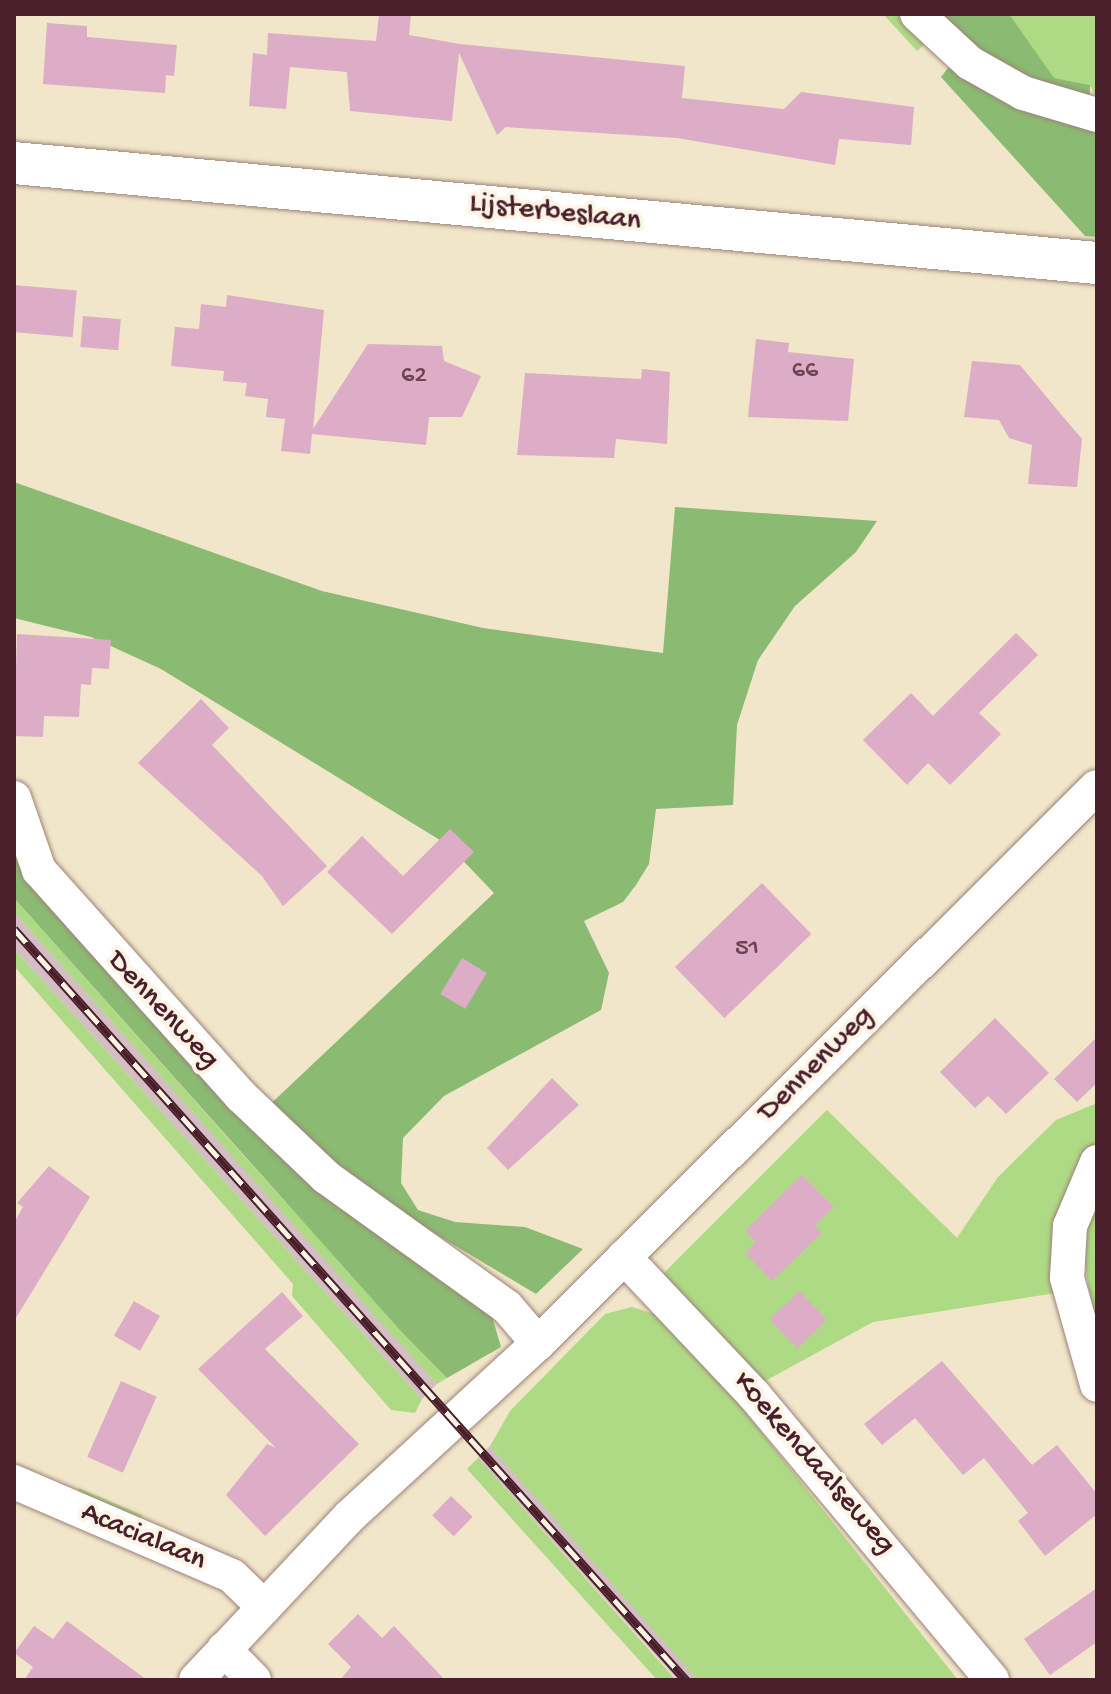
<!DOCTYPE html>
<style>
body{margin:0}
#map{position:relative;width:1111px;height:1694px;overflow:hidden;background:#f1e6c9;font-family:"Gochi Hand",sans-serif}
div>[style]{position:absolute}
.industrial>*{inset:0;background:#d2bec3;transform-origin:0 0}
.green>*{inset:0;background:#afda85;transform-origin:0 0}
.forest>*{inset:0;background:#8bba72}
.building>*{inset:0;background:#ddacc6;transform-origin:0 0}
.roads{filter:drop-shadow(0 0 2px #9e827a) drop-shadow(0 0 2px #9e827a)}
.minor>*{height:34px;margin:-17px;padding:0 17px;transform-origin:17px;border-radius:17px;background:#fff}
.tertiary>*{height:42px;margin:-21px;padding:0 21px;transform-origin:21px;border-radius:21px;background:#fff}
.rail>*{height:9px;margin-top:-4.5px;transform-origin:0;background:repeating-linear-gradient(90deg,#fcf5e5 0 18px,#4a1f2b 0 36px);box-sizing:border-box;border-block:2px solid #4a1f2b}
span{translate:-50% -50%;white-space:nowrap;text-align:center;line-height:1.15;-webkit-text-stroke:8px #fcf5e5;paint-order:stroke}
.number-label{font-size:26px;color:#6f4252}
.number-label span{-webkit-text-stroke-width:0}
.street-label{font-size:30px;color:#4a1f2b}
.frame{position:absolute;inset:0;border:16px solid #4a1f2b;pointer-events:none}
</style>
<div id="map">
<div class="industrial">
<i style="clip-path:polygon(14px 912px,437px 1384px,422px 1399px,14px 949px)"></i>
<i style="left:490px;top:1446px;width:313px;height:17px;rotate:48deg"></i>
</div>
<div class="green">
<i style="clip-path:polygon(883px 14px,901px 14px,925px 44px,917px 51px)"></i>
<i style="clip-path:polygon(952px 14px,1097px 14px,1097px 100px,1090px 85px,1042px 76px)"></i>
<i style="clip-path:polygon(14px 898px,260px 1174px,447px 1378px,437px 1384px,377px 1318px,14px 912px)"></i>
<i style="clip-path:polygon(14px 949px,422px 1399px,415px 1413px,391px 1410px,292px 1296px,293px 1284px,14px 966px)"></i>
<i style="clip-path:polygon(1097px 1103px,1097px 1149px,1062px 1292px,873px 1322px,756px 1386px,658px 1279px,827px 1110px,957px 1238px,998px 1177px,1056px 1120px)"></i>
<i style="clip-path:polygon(1097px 1198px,1097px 1343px,1082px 1244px)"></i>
<i style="clip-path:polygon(632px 1307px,664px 1317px,712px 1370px,958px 1680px,698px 1680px,490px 1446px,510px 1411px,605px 1314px)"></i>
<i style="clip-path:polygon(478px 1458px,536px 1523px,676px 1680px,657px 1680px,467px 1469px)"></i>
<i style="left:79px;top:1488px;width:69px;height:7px;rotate:23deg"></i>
</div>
<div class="forest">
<i style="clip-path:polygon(930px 14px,1009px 14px,1054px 78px,1090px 85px,1090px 99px,1002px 66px)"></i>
<i style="clip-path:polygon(951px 64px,1097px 130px,1097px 237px,1085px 236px,941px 77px)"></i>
<i style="clip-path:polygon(14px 482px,322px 591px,483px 628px,663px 653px,675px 507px,877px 521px,856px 552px,795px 606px,758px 660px,737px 725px,733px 805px,656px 809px,649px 864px,636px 885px,623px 902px,584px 921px,609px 973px,601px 1010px,444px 1096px,403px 1138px,401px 1183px,418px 1210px,455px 1222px,525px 1227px,583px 1249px,536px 1294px,387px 1205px,262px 1112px,494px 893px,448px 845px,161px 669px,91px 637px,14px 618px)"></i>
<i style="clip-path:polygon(14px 827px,61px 917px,489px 1306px,501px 1347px,447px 1378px,400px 1330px,14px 898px)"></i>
</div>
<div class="building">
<i style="clip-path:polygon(379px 14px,411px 14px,409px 35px,460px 44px,685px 66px,682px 98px,784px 109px,801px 92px,914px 107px,911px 145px,839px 139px,835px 165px,677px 138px,506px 127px,497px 135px,459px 53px,452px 121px,350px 111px,347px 72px,290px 67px,286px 109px,249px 106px,253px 53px,267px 55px,268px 33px,376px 41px)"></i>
<i style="clip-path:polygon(47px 23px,87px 26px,87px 37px,177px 45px,174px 76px,166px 75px,165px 93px,43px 84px)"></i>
<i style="left:14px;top:285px;width:63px;height:47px;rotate:5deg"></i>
<i style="clip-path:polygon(227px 295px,324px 310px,313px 429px,368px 344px,442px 346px,444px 361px,481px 376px,462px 417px,429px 417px,426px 445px,312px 434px,310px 454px,281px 451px,285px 419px,266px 417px,268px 399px,245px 396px,247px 383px,223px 381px,224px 371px,171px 366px,175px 327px,199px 329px,201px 304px,226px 307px)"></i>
<i style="left:83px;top:316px;width:38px;height:31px;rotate:5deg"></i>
<i style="clip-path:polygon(756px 339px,789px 343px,788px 352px,854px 359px,848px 421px,748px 417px)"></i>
<i style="clip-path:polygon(972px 361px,1020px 365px,1059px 412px,1082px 439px,1077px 487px,1028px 484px,1032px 445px,1009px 438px,999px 420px,964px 417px)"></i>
<i style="clip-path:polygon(642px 369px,670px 372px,667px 444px,616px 439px,614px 458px,517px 455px,525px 373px,641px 379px)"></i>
<i style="clip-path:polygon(1016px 633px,1038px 655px,979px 713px,1001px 734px,950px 785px,928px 763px,907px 785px,863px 740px,911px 693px,933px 716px)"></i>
<i style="clip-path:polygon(17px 634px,111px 640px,109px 669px,92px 668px,91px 685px,81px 684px,79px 717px,44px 716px,43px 737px,14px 736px)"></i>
<i style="clip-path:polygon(201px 699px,229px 728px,212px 745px,327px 866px,283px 906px,262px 876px,138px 763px)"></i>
<i style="clip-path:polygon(450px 829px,474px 852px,392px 934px,327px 872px,362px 836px,403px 876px)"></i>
<i style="left:762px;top:883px;width:71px;height:121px;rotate:46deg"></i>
<i style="left:462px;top:958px;width:29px;height:42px;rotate:31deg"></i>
<i style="clip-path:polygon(995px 1018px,1049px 1073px,1006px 1114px,988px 1096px,975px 1108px,940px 1072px)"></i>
<i style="clip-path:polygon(1097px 1037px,1097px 1083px,1077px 1102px,1054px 1079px)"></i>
<i style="clip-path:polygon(552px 1078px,579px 1105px,508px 1170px,487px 1148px)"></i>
<i style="clip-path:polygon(49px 1166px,90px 1197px,14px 1321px,14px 1223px,23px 1207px,17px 1203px)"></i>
<i style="clip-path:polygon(802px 1175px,834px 1207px,815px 1226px,822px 1233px,772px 1281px,745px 1253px,756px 1242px,745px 1231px)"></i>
<i style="left:799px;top:1291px;width:40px;height:41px;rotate:46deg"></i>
<i style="clip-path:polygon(282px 1292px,303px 1316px,265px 1349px,359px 1444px,265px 1536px,226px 1495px,267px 1444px,276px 1448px,198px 1369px)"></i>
<i style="left:134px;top:1301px;width:30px;height:40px;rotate:30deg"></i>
<i style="clip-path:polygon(942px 1361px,1032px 1465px,1057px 1445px,1097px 1494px,1097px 1514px,1045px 1556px,1018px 1521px,1028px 1513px,984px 1458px,963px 1475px,915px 1418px,882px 1445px,864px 1424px)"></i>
<i style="left:121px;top:1381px;width:39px;height:83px;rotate:24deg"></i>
<i style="left:451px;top:1496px;width:30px;height:27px;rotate:44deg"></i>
<i style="clip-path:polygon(1097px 1588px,1097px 1642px,1050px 1675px,1024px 1639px)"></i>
<i style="clip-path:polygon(358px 1614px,382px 1638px,394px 1626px,445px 1680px,340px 1680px,351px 1667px,328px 1644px)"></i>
<i style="clip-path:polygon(67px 1621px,147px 1680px,24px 1680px,33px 1667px,14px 1653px,34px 1626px,53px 1639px)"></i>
</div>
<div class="roads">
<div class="minor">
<i style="left:917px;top:14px;width:72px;rotate:42.8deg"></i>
<i style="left:970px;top:63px;width:61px;rotate:29.5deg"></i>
<i style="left:1023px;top:93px;width:77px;rotate:16.6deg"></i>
<i style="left:14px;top:798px;width:76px;rotate:70.9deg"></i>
<i style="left:39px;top:870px;width:303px;rotate:48.2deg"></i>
<i style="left:241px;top:1096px;width:117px;rotate:43.6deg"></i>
<i style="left:326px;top:1177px;width:223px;rotate:35.7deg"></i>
<i style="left:507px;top:1307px;width:48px;rotate:49.3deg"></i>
<i style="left:1097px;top:1162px;width:69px;rotate:112.9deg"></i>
<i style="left:1070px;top:1226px;width:52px;rotate:93.3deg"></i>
<i style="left:1067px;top:1278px;width:111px;rotate:74.3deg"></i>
<i style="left:624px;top:1257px;width:190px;rotate:46.7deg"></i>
<i style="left:754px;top:1395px;width:371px;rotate:50.1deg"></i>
<i style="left:14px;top:1482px;width:237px;rotate:23.3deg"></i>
<i style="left:232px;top:1576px;width:45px;rotate:44.1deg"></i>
<i style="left:224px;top:1649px;width:43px;rotate:45.9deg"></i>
<i style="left:196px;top:1680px;width:225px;rotate:-46.8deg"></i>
<i style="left:350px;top:1516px;width:255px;rotate:-42.6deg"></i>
<i style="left:538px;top:1343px;width:788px;rotate:-44.85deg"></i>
</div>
<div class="tertiary">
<i style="left:14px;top:163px;width:1088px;rotate:5.28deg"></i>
</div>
</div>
<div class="rail">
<i style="left:14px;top:929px;width:1008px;rotate:48.18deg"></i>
</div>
<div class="number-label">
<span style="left:805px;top:372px">66</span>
<span style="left:414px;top:377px">62</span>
<span style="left:747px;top:950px">51</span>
</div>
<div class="street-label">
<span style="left:555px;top:214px;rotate:6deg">Lijsterbeslaan</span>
<span style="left:162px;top:1011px;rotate:47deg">Dennenweg</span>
<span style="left:817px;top:1065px;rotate:-45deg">Dennenweg</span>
<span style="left:813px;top:1464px;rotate:49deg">Koekendaalseweg</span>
<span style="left:143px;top:1538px;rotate:23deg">Acacialaan</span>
</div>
<div class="frame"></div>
</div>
